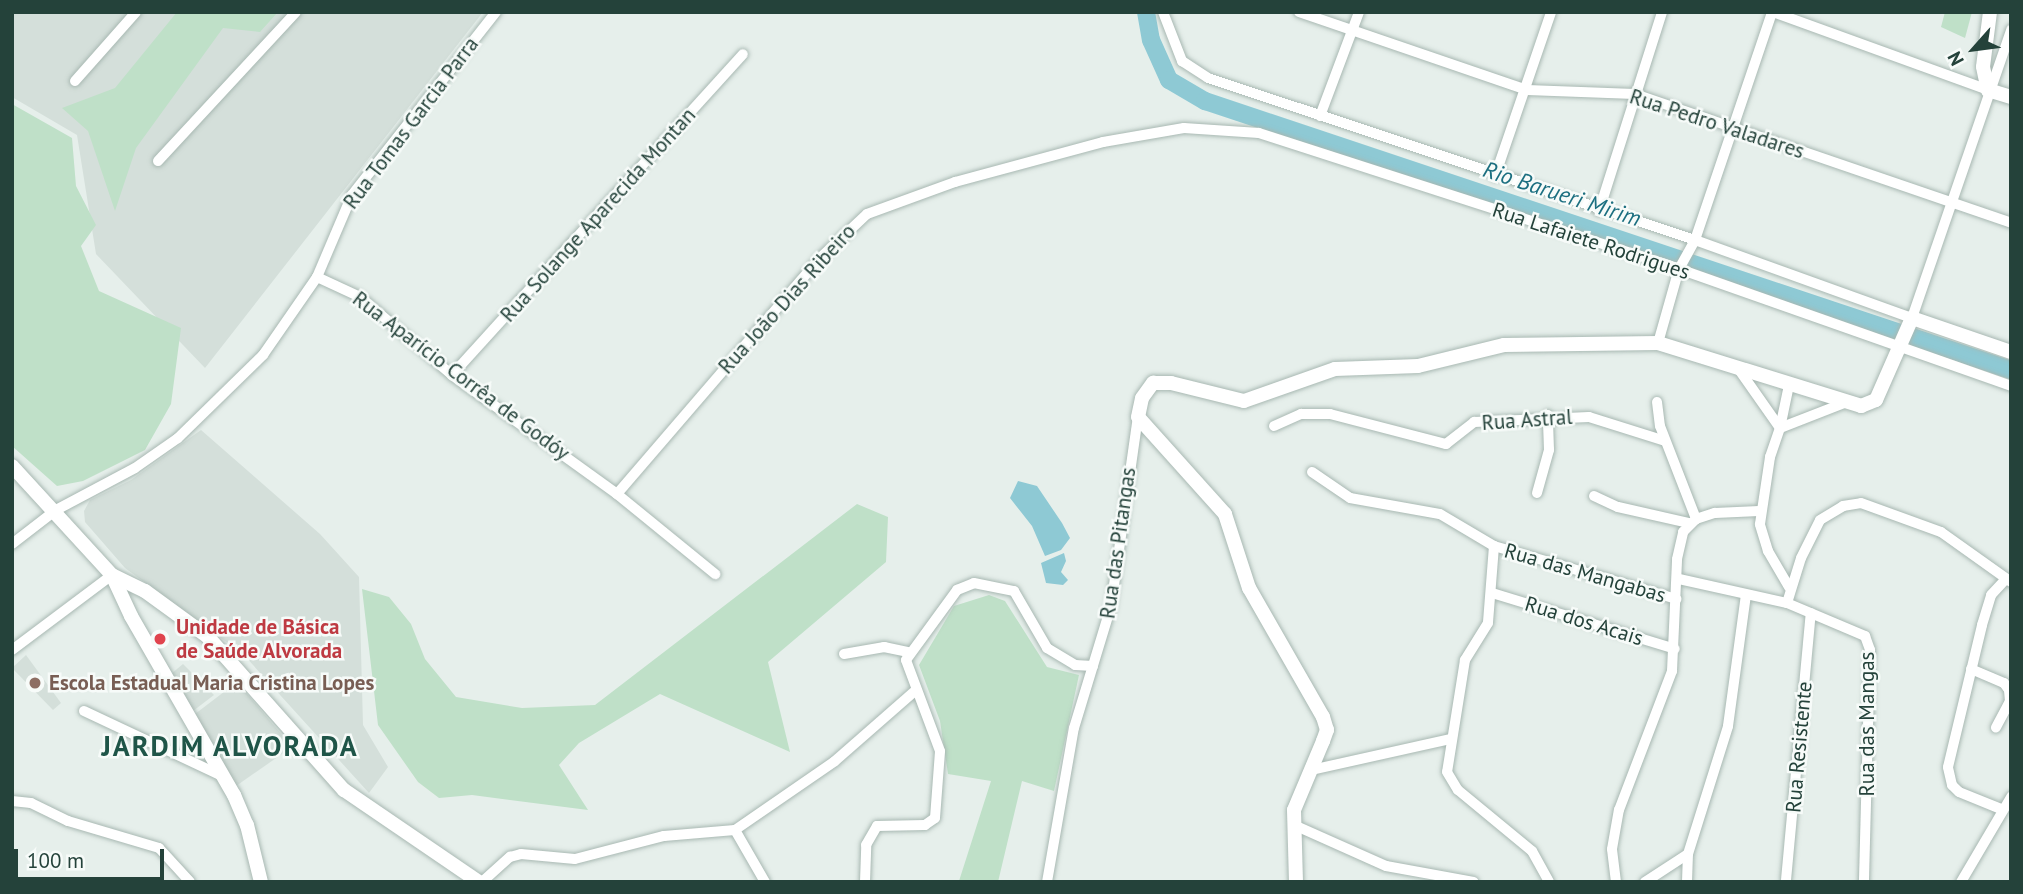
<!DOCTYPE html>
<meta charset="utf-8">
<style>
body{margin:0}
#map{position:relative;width:2023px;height:894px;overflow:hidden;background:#e6efeb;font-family:"PT Sans",sans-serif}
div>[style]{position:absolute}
.built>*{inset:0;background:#d4dfda}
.green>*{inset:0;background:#bfe0c8}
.water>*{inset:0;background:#8ec9d4}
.river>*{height:18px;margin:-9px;padding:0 9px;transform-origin:9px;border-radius:9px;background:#8ec9d4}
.roads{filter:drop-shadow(0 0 2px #a8b8b2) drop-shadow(0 0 2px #a8b8b2)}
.street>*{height:10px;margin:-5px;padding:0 5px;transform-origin:5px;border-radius:5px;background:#fff}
.secondary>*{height:14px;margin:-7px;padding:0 7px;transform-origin:7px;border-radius:7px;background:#fff}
.dots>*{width:19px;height:19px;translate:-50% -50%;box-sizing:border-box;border:4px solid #f7fbf9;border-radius:50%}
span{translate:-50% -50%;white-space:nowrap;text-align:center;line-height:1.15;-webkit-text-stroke:5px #f7fbf9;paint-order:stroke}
.street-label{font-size:21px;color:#24423a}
.health-label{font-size:21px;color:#be3a42;font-weight:700}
.left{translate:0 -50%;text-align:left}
.education-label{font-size:21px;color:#785e54;font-weight:700}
.water-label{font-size:23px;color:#1c6f80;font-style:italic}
.district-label{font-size:28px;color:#1f5548;font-weight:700;letter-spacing:2px}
.frame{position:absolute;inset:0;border:14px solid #24423a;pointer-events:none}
.north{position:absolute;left:1939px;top:14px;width:70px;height:70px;-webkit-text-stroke:5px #f7fbf9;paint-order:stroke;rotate:242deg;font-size:19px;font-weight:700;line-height:28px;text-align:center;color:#24423a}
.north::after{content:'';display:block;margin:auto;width:24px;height:32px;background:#24423a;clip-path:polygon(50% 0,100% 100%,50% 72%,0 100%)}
.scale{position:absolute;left:14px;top:849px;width:150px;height:32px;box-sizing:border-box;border:4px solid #24423a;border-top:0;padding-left:9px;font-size:21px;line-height:24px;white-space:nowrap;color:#24423a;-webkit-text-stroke:5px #f7fbf9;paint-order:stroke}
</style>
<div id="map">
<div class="built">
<i style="clip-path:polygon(12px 12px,483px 12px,205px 368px,96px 254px,77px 135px,12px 97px)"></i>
<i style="clip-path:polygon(201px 430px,320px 534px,359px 577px,363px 725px,388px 767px,369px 793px,243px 654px,125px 568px,85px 522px,84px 511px,90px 500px,131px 480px)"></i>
<i style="clip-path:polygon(26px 655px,61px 703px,53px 710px,12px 668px)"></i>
<i style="clip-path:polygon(183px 664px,214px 695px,193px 711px,171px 674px)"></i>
<i style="clip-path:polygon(237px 682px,292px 747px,236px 786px,195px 714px)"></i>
</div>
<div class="green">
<i style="clip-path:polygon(177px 12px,278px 12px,260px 32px,223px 28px,136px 148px,115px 211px,88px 131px,62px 108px,115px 88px)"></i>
<i style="clip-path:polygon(1945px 12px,1972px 12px,1965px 38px,1941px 27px)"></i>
<i style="clip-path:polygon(12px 104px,72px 138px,76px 186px,96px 225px,81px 246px,99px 291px,181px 328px,171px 404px,145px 450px,83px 481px,57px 486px,12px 446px)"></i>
<i style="clip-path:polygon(857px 504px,888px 517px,886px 562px,768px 662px,790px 752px,660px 694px,579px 743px,559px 765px,588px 810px,472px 795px,439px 798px,418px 782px,378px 725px,362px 589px,389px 597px,411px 624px,425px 659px,456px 697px,522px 708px,595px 705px)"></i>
<i style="clip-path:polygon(989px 595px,1005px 601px,1047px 667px,1079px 675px,1054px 791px,1022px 781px,998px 882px,952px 882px,959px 881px,991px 781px,948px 774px,940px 721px,919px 665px,954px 606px)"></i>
</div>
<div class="water">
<i style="clip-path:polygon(1018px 481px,1037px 486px,1062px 523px,1070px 538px,1061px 550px,1045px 556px,1032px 526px,1010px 498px)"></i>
<i style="clip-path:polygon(1064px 553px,1066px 561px,1061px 572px,1068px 580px,1063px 585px,1046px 583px,1041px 563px)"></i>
</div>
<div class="river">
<i style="left:1146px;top:12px;width:28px;rotate:80deg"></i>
<i style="left:1151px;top:40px;width:44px;rotate:65.8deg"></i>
<i style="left:1169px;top:80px;width:42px;rotate:30.3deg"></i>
<i style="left:1205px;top:101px;width:850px;rotate:18.46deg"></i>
</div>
<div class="roads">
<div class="street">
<i style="left:1163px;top:12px;width:53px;rotate:68.8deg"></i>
<i style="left:1182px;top:61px;width:31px;rotate:33deg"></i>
<i style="left:1208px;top:78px;width:513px;rotate:18.4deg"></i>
<i style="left:1695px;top:240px;width:231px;rotate:19.8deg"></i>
<i style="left:1912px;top:318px;width:305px;rotate:-71deg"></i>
<i style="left:1299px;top:12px;width:241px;rotate:18.9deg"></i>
<i style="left:1527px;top:90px;width:108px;rotate:2.1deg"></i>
<i style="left:1635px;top:94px;width:398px;rotate:18.9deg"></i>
<i style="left:1773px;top:12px;width:229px;rotate:19.9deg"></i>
<i style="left:75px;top:81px;width:92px;rotate:-48.5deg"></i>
<i style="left:1320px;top:116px;width:111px;rotate:-69.4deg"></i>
<i style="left:158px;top:161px;width:203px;rotate:-47.2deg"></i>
<i style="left:1495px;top:176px;width:173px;rotate:-71.1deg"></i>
<i style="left:1599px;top:211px;width:209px;rotate:-72.4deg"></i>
<i style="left:317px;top:277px;width:89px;rotate:-66.9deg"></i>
<i style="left:352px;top:195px;width:233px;rotate:-51.8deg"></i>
<i style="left:1658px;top:343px;width:77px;rotate:-74.2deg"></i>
<i style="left:1679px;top:269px;width:33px;rotate:-61deg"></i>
<i style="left:1695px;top:240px;width:241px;rotate:-71.3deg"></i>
<i style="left:1740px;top:371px;width:70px;rotate:54.9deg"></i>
<i style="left:1780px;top:428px;width:44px;rotate:-78.2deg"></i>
<i style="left:452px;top:375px;width:433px;rotate:-47.8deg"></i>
<i style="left:1657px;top:402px;width:24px;rotate:83deg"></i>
<i style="left:1660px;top:426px;width:100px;rotate:68.8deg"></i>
<i style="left:1274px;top:426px;width:30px;rotate:-24deg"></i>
<i style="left:1301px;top:414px;width:29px"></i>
<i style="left:1330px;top:414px;width:120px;rotate:14.5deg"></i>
<i style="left:1446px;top:444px;width:36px;rotate:-38deg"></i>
<i style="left:1474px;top:422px;width:115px;rotate:-2.5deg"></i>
<i style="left:1589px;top:417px;width:80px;rotate:17.5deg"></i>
<i style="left:1312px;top:472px;width:46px;rotate:34.4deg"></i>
<i style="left:1350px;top:498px;width:91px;rotate:10.1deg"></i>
<i style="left:1440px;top:514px;width:63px;rotate:30.7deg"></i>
<i style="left:1494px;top:546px;width:190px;rotate:16.2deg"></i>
<i style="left:1537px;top:493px;width:45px;rotate:-74.4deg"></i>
<i style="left:1549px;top:450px;width:35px;rotate:-92deg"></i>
<i style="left:617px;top:494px;width:308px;rotate:-49.3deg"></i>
<i style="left:818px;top:260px;width:67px;rotate:-43.2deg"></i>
<i style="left:867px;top:214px;width:94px;rotate:-20deg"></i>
<i style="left:955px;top:182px;width:153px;rotate:-15.1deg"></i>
<i style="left:1103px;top:142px;width:82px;rotate:-9.8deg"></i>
<i style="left:1184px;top:128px;width:75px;rotate:3.8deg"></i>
<i style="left:1259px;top:133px;width:441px;rotate:17.9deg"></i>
<i style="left:1679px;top:269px;width:352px;rotate:19.4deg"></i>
<i style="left:1594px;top:496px;width:26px;rotate:25deg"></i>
<i style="left:1618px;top:507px;width:73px;rotate:12.7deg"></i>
<i style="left:12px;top:544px;width:56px;rotate:-37.7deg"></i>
<i style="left:56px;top:510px;width:89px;rotate:-28deg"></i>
<i style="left:135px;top:468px;width:52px;rotate:-34.9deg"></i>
<i style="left:178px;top:438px;width:119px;rotate:-44.3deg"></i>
<i style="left:263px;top:355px;width:95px;rotate:-55.3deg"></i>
<i style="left:317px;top:277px;width:47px;rotate:24.9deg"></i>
<i style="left:360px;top:297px;width:121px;rotate:40.3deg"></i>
<i style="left:452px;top:375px;width:203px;rotate:35.8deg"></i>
<i style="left:617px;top:494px;width:127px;rotate:39.2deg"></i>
<i style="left:1494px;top:546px;width:77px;rotate:94.5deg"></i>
<i style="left:1488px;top:623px;width:44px;rotate:121.9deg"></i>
<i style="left:1465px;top:660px;width:113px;rotate:99.1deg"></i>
<i style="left:1447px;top:772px;width:21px;rotate:59deg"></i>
<i style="left:1458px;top:790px;width:96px;rotate:39.5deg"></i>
<i style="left:1532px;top:851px;width:35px;rotate:61deg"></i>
<i style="left:1679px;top:579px;width:111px;rotate:12.5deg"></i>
<i style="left:1787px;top:603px;width:85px;rotate:22.9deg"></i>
<i style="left:1865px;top:636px;width:15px;rotate:70deg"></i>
<i style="left:1870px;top:650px;width:232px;rotate:91.5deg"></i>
<i style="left:1789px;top:587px;width:42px;rotate:-120.3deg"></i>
<i style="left:1768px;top:551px;width:28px;rotate:-107deg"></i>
<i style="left:1760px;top:524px;width:68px;rotate:-81.5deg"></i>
<i style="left:1770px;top:457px;width:31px;rotate:-71deg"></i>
<i style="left:1780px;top:428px;width:72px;rotate:-21.2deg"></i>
<i style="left:1492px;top:593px;width:191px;rotate:17deg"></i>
<i style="left:1787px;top:603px;width:47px;rotate:-72.7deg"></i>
<i style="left:1801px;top:558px;width:42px;rotate:-63.4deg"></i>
<i style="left:1820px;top:520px;width:27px;rotate:-31deg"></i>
<i style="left:1843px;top:506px;width:18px;rotate:-9deg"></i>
<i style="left:1861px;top:503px;width:85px;rotate:19.9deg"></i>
<i style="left:1941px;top:532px;width:86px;rotate:35.5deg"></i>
<i style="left:12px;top:650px;width:125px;rotate:-36.9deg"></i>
<i style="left:844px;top:654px;width:41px;rotate:-9.9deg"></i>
<i style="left:884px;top:647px;width:25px;rotate:12deg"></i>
<i style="left:1971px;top:669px;width:36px;rotate:23deg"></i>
<i style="left:2004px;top:683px;width:9px;rotate:54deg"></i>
<i style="left:2009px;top:690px;width:11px;rotate:85deg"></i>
<i style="left:2010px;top:701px;width:30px;rotate:118deg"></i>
<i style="left:84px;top:711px;width:155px;rotate:25.2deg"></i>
<i style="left:1311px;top:770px;width:143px;rotate:-12.5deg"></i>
<i style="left:12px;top:801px;width:19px;rotate:6deg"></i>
<i style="left:31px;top:803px;width:41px;rotate:25.9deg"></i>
<i style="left:68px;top:821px;width:95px;rotate:16.5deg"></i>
<i style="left:159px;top:848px;width:46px;rotate:47.6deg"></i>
<i style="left:2001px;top:809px;width:45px;rotate:-158deg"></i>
<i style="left:1959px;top:792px;width:10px;rotate:-135deg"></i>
<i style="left:1952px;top:785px;width:18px;rotate:-103deg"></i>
<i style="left:1948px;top:767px;width:146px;rotate:-76.5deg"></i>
<i style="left:1982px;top:625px;width:31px;rotate:-73deg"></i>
<i style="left:1991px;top:595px;width:21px;rotate:-47deg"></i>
<i style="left:1294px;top:825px;width:101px;rotate:24deg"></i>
<i style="left:1386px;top:866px;width:89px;rotate:10.3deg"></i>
<i style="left:735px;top:830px;width:121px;rotate:-34.6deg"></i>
<i style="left:835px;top:761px;width:108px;rotate:-41.2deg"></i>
<i style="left:735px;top:830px;width:60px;rotate:60deg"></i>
<i style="left:1786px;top:880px;width:268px;rotate:-84.7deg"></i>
<i style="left:482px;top:882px;width:38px;rotate:-42deg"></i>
<i style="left:510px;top:857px;width:11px;rotate:-15deg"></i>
<i style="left:521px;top:854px;width:54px;rotate:5.3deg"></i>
<i style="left:575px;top:859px;width:92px;rotate:-14.5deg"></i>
<i style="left:664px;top:836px;width:71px;rotate:-4.8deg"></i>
<i style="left:865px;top:882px;width:37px;rotate:-88deg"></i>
<i style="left:866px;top:845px;width:22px;rotate:-60deg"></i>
<i style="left:877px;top:826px;width:48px;rotate:-1.2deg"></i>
<i style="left:925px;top:825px;width:12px;rotate:-35deg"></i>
<i style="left:935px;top:818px;width:67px;rotate:-85.7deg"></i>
<i style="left:940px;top:751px;width:97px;rotate:-110.5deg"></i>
<i style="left:906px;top:660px;width:87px;rotate:-53.9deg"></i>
<i style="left:957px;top:590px;width:18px;rotate:-22deg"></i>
<i style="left:974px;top:583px;width:41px;rotate:11.3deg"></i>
<i style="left:1014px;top:591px;width:66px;rotate:59.9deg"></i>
<i style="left:1047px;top:648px;width:33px;rotate:31deg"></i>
<i style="left:1075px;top:665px;width:18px;rotate:3deg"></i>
<i style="left:1047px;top:882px;width:156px;rotate:-80.1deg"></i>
<i style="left:1074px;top:728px;width:127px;rotate:-73.1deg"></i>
<i style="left:1111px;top:606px;width:191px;rotate:-81.9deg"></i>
<i style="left:1616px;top:882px;width:33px;rotate:-97deg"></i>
<i style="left:1612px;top:849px;width:40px;rotate:-80deg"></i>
<i style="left:1619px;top:810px;width:149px;rotate:-69.1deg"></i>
<i style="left:1672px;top:671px;width:112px;rotate:-87.4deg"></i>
<i style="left:1677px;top:559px;width:28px;rotate:-77deg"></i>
<i style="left:1683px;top:532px;width:18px;rotate:-45deg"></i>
<i style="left:1696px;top:519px;width:20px;rotate:-18deg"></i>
<i style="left:1715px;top:513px;width:44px;rotate:-2.6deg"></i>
<i style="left:1645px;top:882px;width:51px;rotate:-33.1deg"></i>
<i style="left:1687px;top:882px;width:28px;rotate:-88deg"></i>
<i style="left:1688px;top:854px;width:134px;rotate:-72.6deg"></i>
<i style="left:1728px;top:726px;width:132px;rotate:-82.2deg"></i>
<i style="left:1961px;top:882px;width:99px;rotate:-59.5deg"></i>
</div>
<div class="secondary">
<i style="left:1990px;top:12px;width:55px;rotate:97.3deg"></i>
<i style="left:1983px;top:67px;width:24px;rotate:78deg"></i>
<i style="left:1988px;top:90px;width:24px;rotate:17deg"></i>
<i style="left:12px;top:466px;width:148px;rotate:47.5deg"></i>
<i style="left:112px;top:575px;width:37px;rotate:26deg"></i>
<i style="left:145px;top:591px;width:78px;rotate:36.1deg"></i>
<i style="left:208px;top:637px;width:205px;rotate:48.4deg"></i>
<i style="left:344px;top:790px;width:163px;rotate:34.3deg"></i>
<i style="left:112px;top:575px;width:45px;rotate:65.1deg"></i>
<i style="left:131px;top:616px;width:207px;rotate:60.1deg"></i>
<i style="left:234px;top:795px;width:33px;rotate:67deg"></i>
<i style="left:247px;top:825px;width:59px;rotate:76.2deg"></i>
<i style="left:1296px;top:882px;width:72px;rotate:-91.6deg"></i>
<i style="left:1294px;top:810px;width:75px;rotate:-67.2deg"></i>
<i style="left:1323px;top:741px;width:12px;rotate:-70deg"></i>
<i style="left:1327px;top:730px;width:14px;rotate:-107deg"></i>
<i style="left:1323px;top:717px;width:149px;rotate:-119.8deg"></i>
<i style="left:1249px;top:588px;width:78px;rotate:-108deg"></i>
<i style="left:1225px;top:514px;width:130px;rotate:-131.9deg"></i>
<i style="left:1138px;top:417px;width:19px;rotate:-78deg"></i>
<i style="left:1142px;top:398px;width:19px;rotate:-54deg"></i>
<i style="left:1153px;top:383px;width:18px"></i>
<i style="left:1171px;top:383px;width:75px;rotate:13.9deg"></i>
<i style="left:1244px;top:401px;width:96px;rotate:-19.4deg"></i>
<i style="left:1335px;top:369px;width:83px;rotate:-2.1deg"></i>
<i style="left:1418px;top:366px;width:89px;rotate:-13.7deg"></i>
<i style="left:1504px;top:345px;width:154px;rotate:-0.7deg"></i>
<i style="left:1658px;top:343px;width:213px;rotate:17.2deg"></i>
<i style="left:1861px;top:406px;width:16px;rotate:-22deg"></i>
<i style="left:1876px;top:400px;width:90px;rotate:-66.3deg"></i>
<i style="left:1912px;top:318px;width:105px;rotate:19deg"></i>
</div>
</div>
<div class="dots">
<i style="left:160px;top:639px;background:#e0444e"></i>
<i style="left:35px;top:683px;background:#8d6e63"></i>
</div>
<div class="street-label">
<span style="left:411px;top:123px;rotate:-53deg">Rua Tomas Garcia Parra</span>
<span style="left:1717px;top:124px;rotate:18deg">Rua Pedro Valadares</span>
<span style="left:598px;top:215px;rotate:-48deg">Rua Solange Aparecida Montan</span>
<span style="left:1591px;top:241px;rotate:18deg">Rua Lafaiete Rodrigues</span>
<span style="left:787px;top:299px;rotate:-48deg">Rua João Dias Ribeiro</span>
<span style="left:461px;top:376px;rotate:37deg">Rua Aparício Corrêa de Godóy</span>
<span style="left:1527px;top:420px;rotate:-4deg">Rua Astral</span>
<span style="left:1118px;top:543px;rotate:-82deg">Rua das Pitangas</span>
<span style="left:1585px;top:573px;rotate:16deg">Rua das Mangabas</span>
<span style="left:1584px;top:621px;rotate:17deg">Rua dos Acais</span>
<span style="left:1867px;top:724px;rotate:-90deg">Rua das Mangas</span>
<span style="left:1799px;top:747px;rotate:-85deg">Rua Resistente</span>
</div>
<div class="health-label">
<span class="left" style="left:176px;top:639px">Unidade de Básica<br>de Saúde Alvorada</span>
</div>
<div class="education-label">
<span class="left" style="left:49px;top:683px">Escola Estadual Maria Cristina Lopes</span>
</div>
<div class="water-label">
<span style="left:1562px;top:194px;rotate:18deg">Rio Barueri Mirim</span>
</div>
<div class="district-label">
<span style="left:230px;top:746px">JARDIM ALVORADA</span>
</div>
<div class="frame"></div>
<div class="north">N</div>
<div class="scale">100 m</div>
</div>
